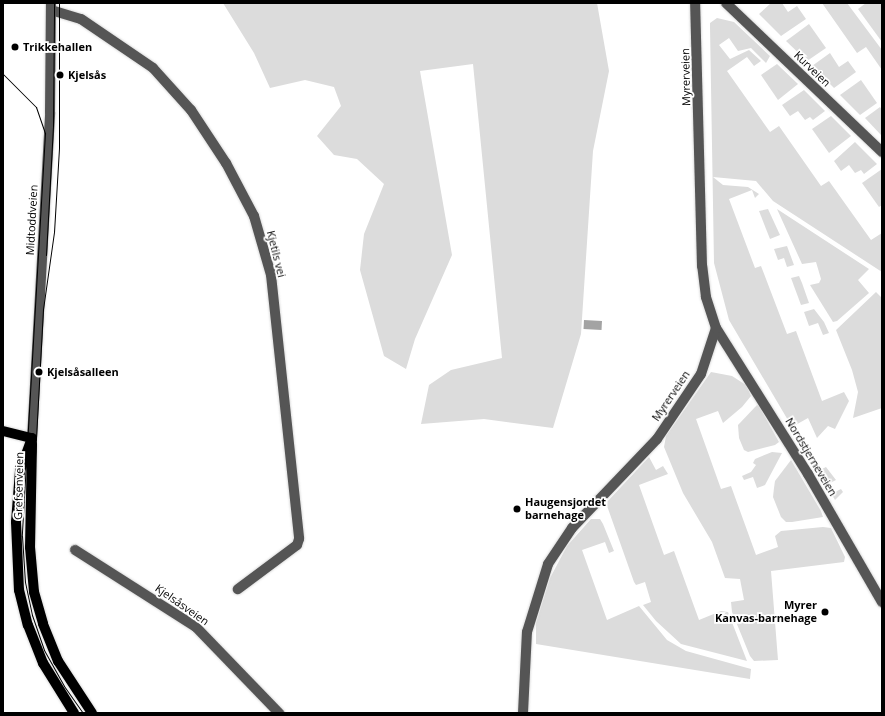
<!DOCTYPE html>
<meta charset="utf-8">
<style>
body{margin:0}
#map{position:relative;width:885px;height:716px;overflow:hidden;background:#fff;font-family:"Open Sans",sans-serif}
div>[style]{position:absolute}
.green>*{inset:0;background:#dcdcdc}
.water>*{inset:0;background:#a3a3a3;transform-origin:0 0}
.roads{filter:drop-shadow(0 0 1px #dbdbdb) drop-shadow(0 0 1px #dbdbdb)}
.minor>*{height:10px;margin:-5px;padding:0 5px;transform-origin:5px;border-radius:5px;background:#555}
.major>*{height:10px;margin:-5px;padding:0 5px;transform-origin:5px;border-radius:5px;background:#000}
.tram>*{height:1px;margin:-0.5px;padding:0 0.5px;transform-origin:0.5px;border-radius:0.5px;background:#000}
.dots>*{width:11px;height:11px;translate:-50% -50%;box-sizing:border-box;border:2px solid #fff;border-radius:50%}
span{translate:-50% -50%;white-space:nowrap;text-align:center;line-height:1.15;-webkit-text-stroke:3.5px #fff;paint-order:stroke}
.poi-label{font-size:11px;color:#000;font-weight:700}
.left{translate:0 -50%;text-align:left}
.right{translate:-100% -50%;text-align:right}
.street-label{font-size:11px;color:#000}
.frame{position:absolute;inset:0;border:4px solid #000;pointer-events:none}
</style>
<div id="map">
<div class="green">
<i style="clip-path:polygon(223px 3px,597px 3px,609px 71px,593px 151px,581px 334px,553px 428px,484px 419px,421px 424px,429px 385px,451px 370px,502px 358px,473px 64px,420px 71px,452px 255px,415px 339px,406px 369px,384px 356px,360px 270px,364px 234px,384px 184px,357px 159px,334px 155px,317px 136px,341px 106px,334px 87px,305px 80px,270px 88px,254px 53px)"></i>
<i style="clip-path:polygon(771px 3px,782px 3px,788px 12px,797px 6px,806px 19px,781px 36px,759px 14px)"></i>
<i style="clip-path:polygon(822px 3px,847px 3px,882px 50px,882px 70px,866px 47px,857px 53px)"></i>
<i style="clip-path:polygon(866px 3px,882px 3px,882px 42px,858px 9px)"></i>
<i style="clip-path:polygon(717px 18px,734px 22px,770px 56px,766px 63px,751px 48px,738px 51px,729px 38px,719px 45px,730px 59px,749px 50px,761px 61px,754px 66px,747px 57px,727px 71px,770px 132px,779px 126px,821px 186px,829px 181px,871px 240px,882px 233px,882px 272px,773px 201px,756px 181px,713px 177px,723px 185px,748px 187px,759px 194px,755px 198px,752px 190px,729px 199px,755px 268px,761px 266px,787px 334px,796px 331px,822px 401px,844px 392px,849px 401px,835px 429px,828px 426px,817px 438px,808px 418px,792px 427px,729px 320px,714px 263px,710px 27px,710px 23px)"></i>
<i style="clip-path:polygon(809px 24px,826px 48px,807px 61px,786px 41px)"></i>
<i style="clip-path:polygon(830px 53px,839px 67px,848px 61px,856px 72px,834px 88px,812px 66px)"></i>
<i style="clip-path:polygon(777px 64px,798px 84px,778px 100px,761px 75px)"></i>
<i style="clip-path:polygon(861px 80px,877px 103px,860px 115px,840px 95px)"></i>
<i style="clip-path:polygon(804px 90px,825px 111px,813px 120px,810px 117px,805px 120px,798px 111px,790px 116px,782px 105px)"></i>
<i style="clip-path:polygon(880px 107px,882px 110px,881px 135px,865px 118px)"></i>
<i style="clip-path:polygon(831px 116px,851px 136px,829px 153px,812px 129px)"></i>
<i style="clip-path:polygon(855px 142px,877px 164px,864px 174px,861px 170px,855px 173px,849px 165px,841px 171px,834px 161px)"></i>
<i style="clip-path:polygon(882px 169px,882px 205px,879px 207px,862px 183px)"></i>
<i style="clip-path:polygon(768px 209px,780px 235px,770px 239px,759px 211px)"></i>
<i style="clip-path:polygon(777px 209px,869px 269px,858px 280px,869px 293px,837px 321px,833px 322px,810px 285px,819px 283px,821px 279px,816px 262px,802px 264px)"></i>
<i style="clip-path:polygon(787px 246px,794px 265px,787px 267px,784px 258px,778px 260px,774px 249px)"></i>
<i style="clip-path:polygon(799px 276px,802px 283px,809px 303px,801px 305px,791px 278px)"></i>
<i style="clip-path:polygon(876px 292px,882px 298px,882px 408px,853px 418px,858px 392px,852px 370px,836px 330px)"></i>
<i style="clip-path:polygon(814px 309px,824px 322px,829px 333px,823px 335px,818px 323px,809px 326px,804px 312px)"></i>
<i style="clip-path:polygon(711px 372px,732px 376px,746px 385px,751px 396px,742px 407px,723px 423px,718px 411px,696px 419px,721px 489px,731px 486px,756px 555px,778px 547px,775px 536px,781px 531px,823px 527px,831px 528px,845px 557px,844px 562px,771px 571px,778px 660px,754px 661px,750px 656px,732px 612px,731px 602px,744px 600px,740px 579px,725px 578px,712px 542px,683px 493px,664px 447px,666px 436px)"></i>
<i style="clip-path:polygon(757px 405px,759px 406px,779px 442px,775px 445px,748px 452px,744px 450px,739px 438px,738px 425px)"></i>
<i style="clip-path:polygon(772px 452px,782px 453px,765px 485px,757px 488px,753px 477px,744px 480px,742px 476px,751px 472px,756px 465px,753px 463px,755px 459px)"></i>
<i style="clip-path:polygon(649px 457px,656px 470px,663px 466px,668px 474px,639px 485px,664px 555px,674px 551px,699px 620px,721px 611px,728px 612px,747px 661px,681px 644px,656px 621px,643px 605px,651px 602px,645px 582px,636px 585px,634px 582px,606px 503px)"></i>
<i style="clip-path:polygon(791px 460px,821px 511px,823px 517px,792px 522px,786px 522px,781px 517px,773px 497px,774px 488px,775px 481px)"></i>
<i style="clip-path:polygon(826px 467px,836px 480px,830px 483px,835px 492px,841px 489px,843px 492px,835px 500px,820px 474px,820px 470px)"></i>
<i style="clip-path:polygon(591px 519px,600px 519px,603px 524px,614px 551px,609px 553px,605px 542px,582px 550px,607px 620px,639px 606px,667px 640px,686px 651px,751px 669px,750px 679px,536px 644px,536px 623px,550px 578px,567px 546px)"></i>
</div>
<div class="water">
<i style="left:584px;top:320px;width:18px;height:9px;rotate:3deg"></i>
</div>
<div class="roads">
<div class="minor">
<i style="left:726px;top:3px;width:216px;rotate:43.7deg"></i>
<i style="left:51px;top:10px;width:31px;rotate:17deg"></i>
<i style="left:81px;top:19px;width:87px;rotate:34.2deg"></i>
<i style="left:153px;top:68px;width:57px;rotate:47.9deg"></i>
<i style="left:191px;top:110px;width:64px;rotate:56.6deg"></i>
<i style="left:226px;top:163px;width:60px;rotate:62.2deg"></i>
<i style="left:254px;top:216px;width:61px;rotate:73.9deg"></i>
<i style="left:271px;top:275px;width:265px;rotate:83.9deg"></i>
<i style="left:299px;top:539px;width:6px;rotate:108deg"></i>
<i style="left:297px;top:545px;width:74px;rotate:143.3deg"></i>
<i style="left:716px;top:328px;width:173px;rotate:57.8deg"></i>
<i style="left:808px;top:474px;width:148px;rotate:60deg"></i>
<i style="left:32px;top:438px;width:326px;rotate:-86.8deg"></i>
<i style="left:50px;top:112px;width:109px;rotate:-89.5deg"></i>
<i style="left:75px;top:550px;width:143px;rotate:32.5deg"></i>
<i style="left:196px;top:627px;width:120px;rotate:46deg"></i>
<i style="left:523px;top:713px;width:81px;rotate:-87.2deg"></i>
<i style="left:527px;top:632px;width:71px;rotate:-72.8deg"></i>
<i style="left:548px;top:564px;width:43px;rotate:-56.3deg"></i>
<i style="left:572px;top:528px;width:123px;rotate:-46.3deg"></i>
<i style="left:657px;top:439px;width:78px;rotate:-55.9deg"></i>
<i style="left:701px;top:374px;width:48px;rotate:-71.9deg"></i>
<i style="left:716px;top:328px;width:33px;rotate:-108deg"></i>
<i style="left:706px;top:297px;width:31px;rotate:-97deg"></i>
<i style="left:702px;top:266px;width:263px;rotate:-91.5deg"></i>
</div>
<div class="major">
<i style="left:3px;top:431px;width:30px;rotate:14deg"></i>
<i style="left:32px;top:438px;width:35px;rotate:110deg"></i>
<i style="left:20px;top:471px;width:51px;rotate:94.5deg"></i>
<i style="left:16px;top:522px;width:68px;rotate:87.5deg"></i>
<i style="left:19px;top:590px;width:36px;rotate:76deg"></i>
<i style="left:28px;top:625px;width:41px;rotate:68.5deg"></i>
<i style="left:43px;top:663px;width:59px;rotate:58.2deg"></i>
<i style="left:32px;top:444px;width:103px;rotate:91.1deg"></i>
<i style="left:30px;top:547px;width:45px;rotate:84.9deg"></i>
<i style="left:34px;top:592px;width:33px;rotate:74deg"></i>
<i style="left:43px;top:624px;width:40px;rotate:68deg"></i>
<i style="left:58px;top:661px;width:62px;rotate:56.8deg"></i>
</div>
</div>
<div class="tram">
<i style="left:59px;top:3px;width:145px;rotate:90deg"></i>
<i style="left:59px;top:148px;width:84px;rotate:93.4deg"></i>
<i style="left:54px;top:232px;width:78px;rotate:98.1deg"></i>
<i style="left:43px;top:309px;width:238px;rotate:93.1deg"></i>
<i style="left:30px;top:547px;width:45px;rotate:84.9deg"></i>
<i style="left:34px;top:592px;width:45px;rotate:73.2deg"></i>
<i style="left:47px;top:635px;width:41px;rotate:65.3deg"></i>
<i style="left:64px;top:672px;width:50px;rotate:55.7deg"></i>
<i style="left:3px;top:74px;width:47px;rotate:45deg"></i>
<i style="left:36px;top:107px;width:28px;rotate:71deg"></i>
<i style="left:45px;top:133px;width:404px;rotate:93.3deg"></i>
<i style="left:22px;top:536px;width:46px;rotate:86.3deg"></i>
<i style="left:25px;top:582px;width:34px;rotate:78deg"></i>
<i style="left:32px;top:615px;width:37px;rotate:71deg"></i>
<i style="left:44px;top:650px;width:41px;rotate:60.9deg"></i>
<i style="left:64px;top:686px;width:33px;rotate:55deg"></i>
<i style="left:46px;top:255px;width:128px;rotate:-86.9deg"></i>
<i style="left:53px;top:127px;width:124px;rotate:-89.5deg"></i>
</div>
<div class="dots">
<i style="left:15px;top:47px;background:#000"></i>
<i style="left:60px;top:75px;background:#000"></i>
<i style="left:39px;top:372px;background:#000"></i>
<i style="left:517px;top:509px;background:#000"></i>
<i style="left:825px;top:612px;background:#000"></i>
</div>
<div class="poi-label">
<span class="left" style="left:23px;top:47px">Trikkehallen</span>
<span class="left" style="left:68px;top:75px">Kjelsås</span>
<span class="left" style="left:47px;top:372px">Kjelsåsalleen</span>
<span class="left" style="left:525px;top:509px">Haugensjordet<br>barnehage</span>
<span class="right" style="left:817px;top:612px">Myrer<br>Kanvas-barnehage</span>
</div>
<div class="street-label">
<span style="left:812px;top:69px;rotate:44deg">Kurveien</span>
<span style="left:686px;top:77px;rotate:-91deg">Myrerveien</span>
<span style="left:32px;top:220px;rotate:-87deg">Midtoddveien</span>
<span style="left:276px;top:254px;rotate:76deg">Kjetils vei</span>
<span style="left:671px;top:396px;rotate:-56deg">Myrerveien</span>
<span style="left:811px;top:457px;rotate:59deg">Nordstjerneveien</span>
<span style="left:19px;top:486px;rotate:-89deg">Grefsenveien</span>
<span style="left:182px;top:605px;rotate:35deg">Kjelsåsveien</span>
</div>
<div class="frame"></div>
</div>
